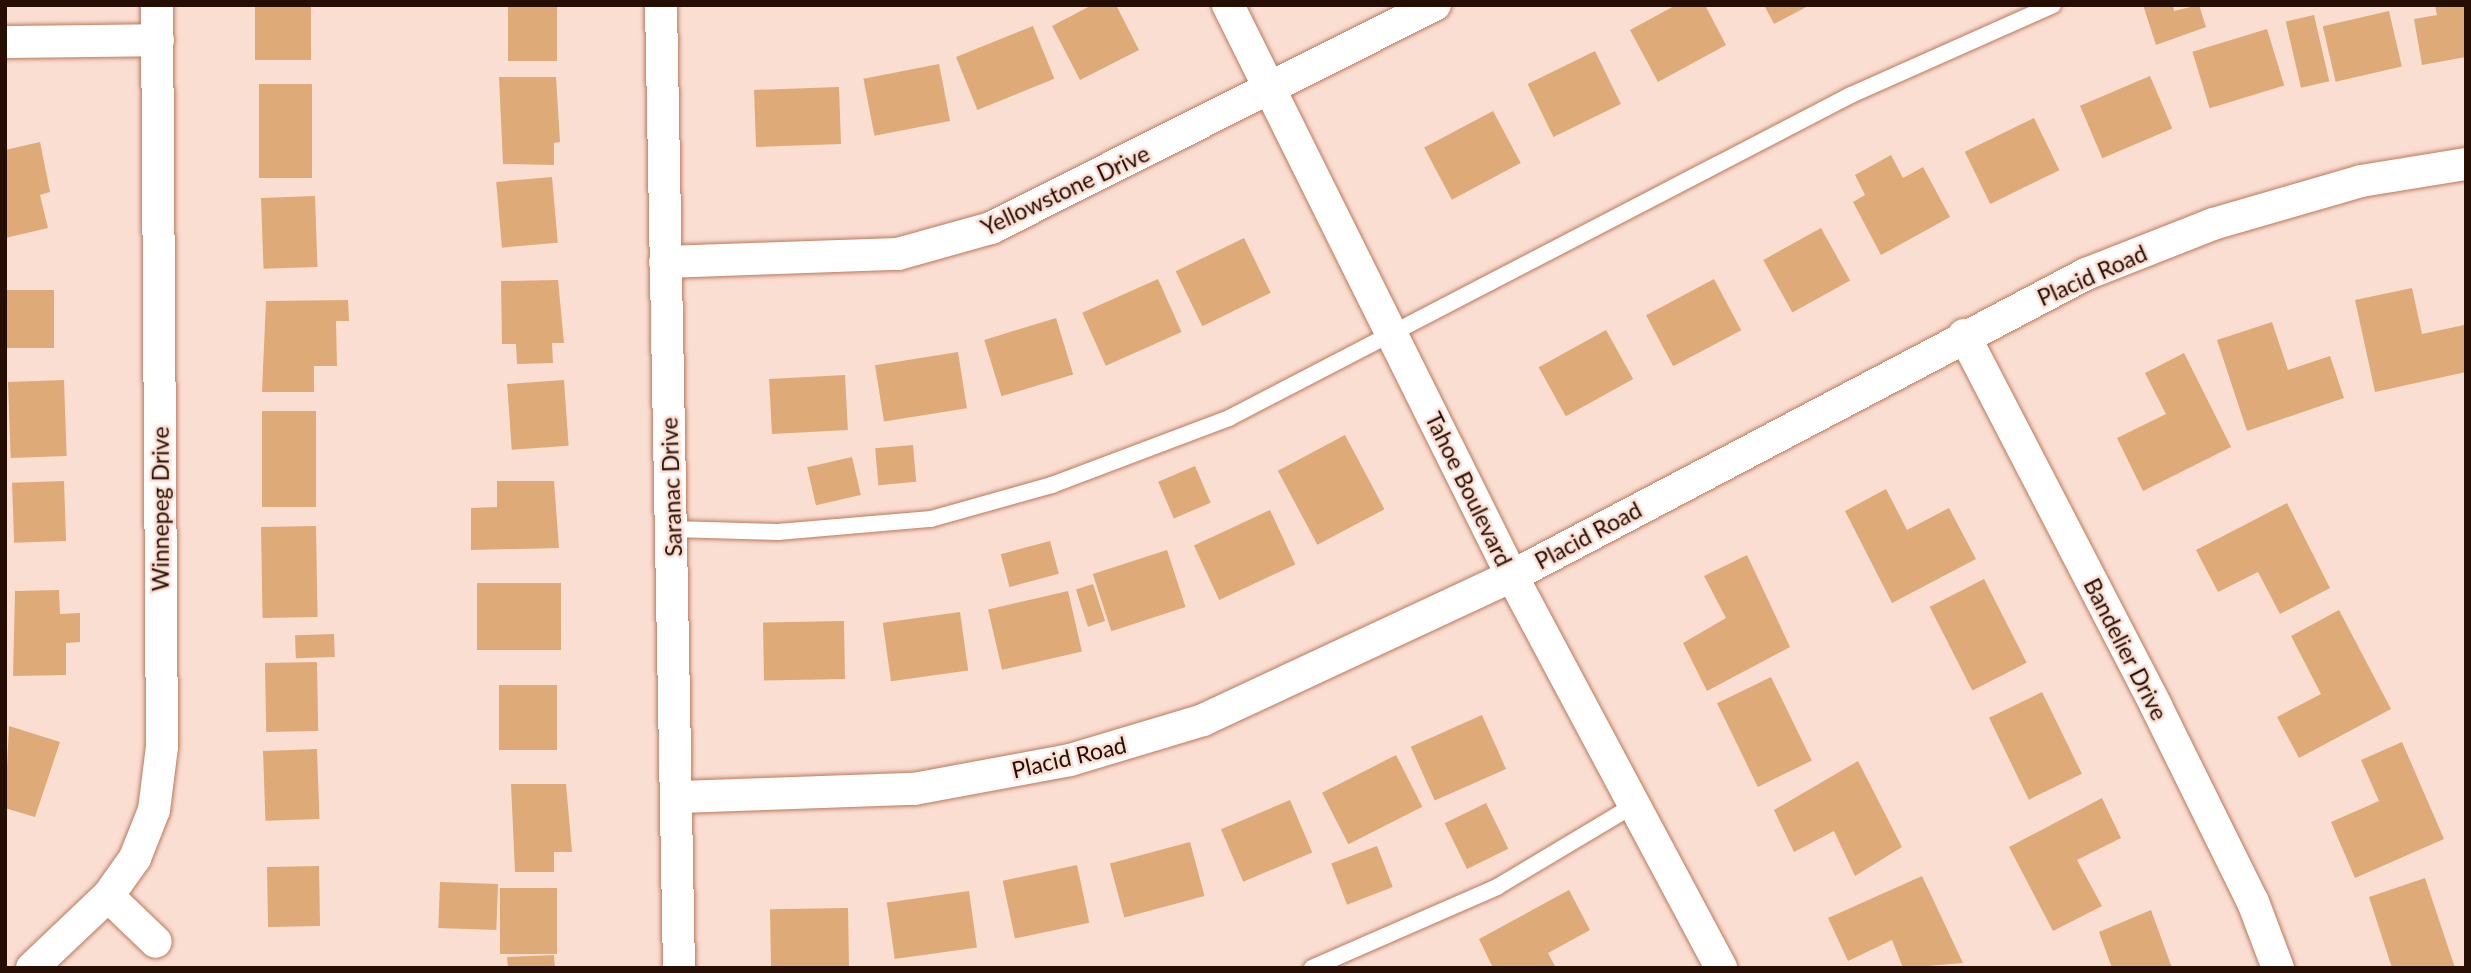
<!DOCTYPE html>
<style>
body{margin:0}
#map{position:relative;width:2471px;height:973px;overflow:hidden;background:#fbded2;font-family:Lato,sans-serif}
div>[style]{position:absolute}
.building>*{inset:0;background:#deaa77;transform-origin:0 0}
.roads{filter:drop-shadow(0 0 2px #ba795c) drop-shadow(0 0 2px #ba795c)}
.lane>*{height:16px;margin:-8px;padding:0 8px;transform-origin:8px;border-radius:8px;background:#fff}
.street>*{height:32px;margin:-16px;padding:0 16px;transform-origin:16px;border-radius:16px;background:#fff}
span{translate:-50% -50%;white-space:nowrap;text-align:center;line-height:1.15;-webkit-text-stroke:5px #fbded2;paint-order:stroke}
.street-label{font-size:23px;color:#260e04}
.frame{position:absolute;inset:0;border:7px solid #260e04;pointer-events:none}
</style>
<div id="map">
<div class="building">
<i style="left:255px;top:5px;width:56px;height:55px"></i>
<i style="left:508px;top:5px;width:49px;height:56px"></i>
<i style="clip-path:polygon(1092px 5px,1116px 5px,1139px 50px,1080px 80px,1052px 26px)"></i>
<i style="clip-path:polygon(1676px 5px,1705px 5px,1726px 45px,1658px 82px,1630px 30px)"></i>
<i style="clip-path:polygon(1764px 5px,1810px 5px,1774px 24px)"></i>
<i style="clip-path:polygon(2143px 5px,2173px 5px,2174px 11px,2199px 5px,2206px 27px,2156px 45px)"></i>
<i style="clip-path:polygon(2435px 5px,2466px 5px,2466px 57px,2422px 65px,2414px 19px,2437px 15px)"></i>
<i style="left:2389px;top:11px;width:57px;height:68px;rotate:77deg"></i>
<i style="left:2314px;top:15px;width:68px;height:29px;rotate:77deg"></i>
<i style="left:1033px;top:26px;width:57px;height:83px;rotate:68deg"></i>
<i style="left:2267px;top:29px;width:59px;height:78px;rotate:73deg"></i>
<i style="left:1595px;top:51px;width:59px;height:75px;rotate:64deg"></i>
<i style="left:939px;top:64px;width:58px;height:77px;rotate:79deg"></i>
<i style="left:2150px;top:76px;width:57px;height:76px;rotate:67deg"></i>
<i style="clip-path:polygon(499px 77px,556px 77px,560px 142px,554px 143px,554px 165px,503px 164px)"></i>
<i style="left:259px;top:84px;width:53px;height:94px"></i>
<i style="left:839px;top:87px;width:57px;height:85px;rotate:88deg"></i>
<i style="left:1493px;top:111px;width:59px;height:78px;rotate:62deg"></i>
<i style="left:2034px;top:118px;width:58px;height:77px;rotate:64deg"></i>
<i style="clip-path:polygon(40px 142px,50px 192px,40px 195px,48px 228px,5px 238px,5px 150px)"></i>
<i style="clip-path:polygon(1891px 155px,1903px 178px,1923px 167px,1950px 217px,1881px 255px,1853px 202px,1865px 195px,1855px 175px)"></i>
<i style="left:552px;top:177px;width:66px;height:56px;rotate:85deg"></i>
<i style="left:315px;top:196px;width:71px;height:54px;rotate:88deg"></i>
<i style="left:1821px;top:228px;width:60px;height:66px;rotate:61deg"></i>
<i style="left:1244px;top:238px;width:61px;height:76px;rotate:64deg"></i>
<i style="left:1158px;top:279px;width:58px;height:83px;rotate:66deg"></i>
<i style="left:1714px;top:279px;width:58px;height:77px;rotate:62deg"></i>
<i style="clip-path:polygon(558px 280px,564px 343px,552px 343px,553px 363px,517px 364px,516px 344px,502px 344px,501px 281px)"></i>
<i style="clip-path:polygon(2412px 288px,2422px 334px,2464px 325px,2466px 372px,2375px 392px,2355px 300px)"></i>
<i style="left:5px;top:290px;width:49px;height:58px"></i>
<i style="clip-path:polygon(348px 300px,349px 321px,336px 321px,337px 366px,314px 366px,314px 392px,262px 392px,266px 301px)"></i>
<i style="left:1056px;top:318px;width:59px;height:75px;rotate:73deg"></i>
<i style="clip-path:polygon(2272px 322px,2288px 370px,2330px 356px,2344px 398px,2247px 431px,2217px 340px)"></i>
<i style="left:1606px;top:330px;width:56px;height:77px;rotate:61deg"></i>
<i style="left:958px;top:352px;width:57px;height:84px;rotate:81deg"></i>
<i style="clip-path:polygon(2184px 353px,2231px 447px,2143px 491px,2117px 438px,2166px 414px,2145px 373px)"></i>
<i style="left:845px;top:375px;width:55px;height:76px;rotate:87deg"></i>
<i style="left:64px;top:380px;width:76px;height:56px;rotate:88deg"></i>
<i style="left:564px;top:380px;width:66px;height:57px;rotate:86deg"></i>
<i style="left:262px;top:411px;width:54px;height:96px"></i>
<i style="left:1345px;top:435px;width:84px;height:76px;rotate:62deg"></i>
<i style="left:913px;top:445px;width:37px;height:38px;rotate:85deg"></i>
<i style="left:852px;top:457px;width:39px;height:46px;rotate:77deg"></i>
<i style="left:1195px;top:466px;width:40px;height:40px;rotate:67deg"></i>
<i style="left:64px;top:481px;width:60px;height:52px;rotate:88deg"></i>
<i style="clip-path:polygon(497px 481px,554px 481px,559px 548px,471px 550px,471px 508px,497px 507px)"></i>
<i style="clip-path:polygon(1886px 489px,1907px 530px,1949px 508px,1976px 559px,1892px 603px,1845px 511px)"></i>
<i style="clip-path:polygon(2287px 503px,2330px 588px,2280px 614px,2258px 572px,2218px 592px,2196px 550px)"></i>
<i style="left:1270px;top:510px;width:60px;height:84px;rotate:65deg"></i>
<i style="left:316px;top:526px;width:91px;height:55px;rotate:89deg"></i>
<i style="left:1050px;top:541px;width:34px;height:51px;rotate:75deg"></i>
<i style="left:1167px;top:550px;width:60px;height:78px;rotate:72deg"></i>
<i style="clip-path:polygon(1747px 555px,1790px 647px,1707px 691px,1683px 643px,1726px 618px,1704px 576px)"></i>
<i style="left:1984px;top:579px;width:94px;height:61px;rotate:63deg"></i>
<i style="left:477px;top:583px;width:84px;height:67px"></i>
<i style="left:1093px;top:584px;width:39px;height:18px;rotate:72deg"></i>
<i style="clip-path:polygon(59px 590px,60px 614px,80px 613px,80px 642px,66px 643px,66px 675px,13px 676px,15px 591px)"></i>
<i style="left:1068px;top:591px;width:62px;height:82px;rotate:77deg"></i>
<i style="clip-path:polygon(2339px 610px,2391px 709px,2299px 758px,2277px 717px,2321px 694px,2291px 636px)"></i>
<i style="left:960px;top:612px;width:59px;height:78px;rotate:82deg"></i>
<i style="left:844px;top:621px;width:58px;height:81px;rotate:89deg"></i>
<i style="left:334px;top:634px;width:23px;height:39px;rotate:88deg"></i>
<i style="left:317px;top:662px;width:69px;height:52px;rotate:89deg"></i>
<i style="left:1771px;top:677px;width:93px;height:60px;rotate:64deg"></i>
<i style="left:499px;top:685px;width:58px;height:65px"></i>
<i style="left:2042px;top:692px;width:91px;height:59px;rotate:64deg"></i>
<i style="left:1482px;top:715px;width:59px;height:78px;rotate:66deg"></i>
<i style="clip-path:polygon(9px 726px,60px 742px,35px 817px,5px 808px)"></i>
<i style="clip-path:polygon(2402px 742px,2444px 839px,2355px 878px,2331px 822px,2379px 801px,2361px 760px)"></i>
<i style="left:317px;top:749px;width:70px;height:54px;rotate:88deg"></i>
<i style="left:1396px;top:755px;width:58px;height:83px;rotate:63deg"></i>
<i style="clip-path:polygon(1858px 761px,1902px 847px,1855px 876px,1834px 831px,1794px 852px,1774px 810px)"></i>
<i style="clip-path:polygon(511px 784px,566px 784px,572px 852px,554px 852px,554px 872px,515px 872px)"></i>
<i style="clip-path:polygon(2102px 798px,2121px 838px,2077px 860px,2102px 906px,2053px 931px,2009px 847px)"></i>
<i style="left:1290px;top:800px;width:57px;height:75px;rotate:67deg"></i>
<i style="left:1486px;top:803px;width:51px;height:46px;rotate:64deg"></i>
<i style="left:1190px;top:842px;width:56px;height:83px;rotate:75deg"></i>
<i style="left:1377px;top:846px;width:44px;height:49px;rotate:69deg"></i>
<i style="left:1077px;top:865px;width:59px;height:76px;rotate:78deg"></i>
<i style="left:319px;top:866px;width:60px;height:52px;rotate:89deg"></i>
<i style="clip-path:polygon(1922px 876px,1963px 963px,1903px 968px,1892px 940px,1848px 961px,1828px 918px)"></i>
<i style="clip-path:polygon(2425px 878px,2455px 968px,2392px 968px,2369px 897px)"></i>
<i style="left:440px;top:882px;width:58px;height:46px;rotate:2deg"></i>
<i style="left:500px;top:888px;width:57px;height:66px"></i>
<i style="clip-path:polygon(1569px 890px,1590px 930px,1548px 953px,1556px 968px,1493px 968px,1479px 939px)"></i>
<i style="left:969px;top:891px;width:57px;height:83px;rotate:82deg"></i>
<i style="left:848px;top:908px;width:58px;height:78px;rotate:89deg"></i>
<i style="clip-path:polygon(2151px 910px,2172px 968px,2112px 968px,2099px 932px)"></i>
<i style="clip-path:polygon(554px 955px,555px 968px,508px 968px,507px 957px)"></i>
</div>
<div class="roads">
<div class="lane">
<i style="left:672px;top:529px;width:106px;rotate:1.6deg"></i>
<i style="left:778px;top:532px;width:154px;rotate:-4.9deg"></i>
<i style="left:931px;top:519px;width:126px;rotate:-15.7deg"></i>
<i style="left:1052px;top:485px;width:189px;rotate:-20.7deg"></i>
<i style="left:1229px;top:418px;width:701px;rotate:-27.44deg"></i>
<i style="left:1851px;top:95px;width:221px;rotate:-24deg"></i>
<i style="left:1312px;top:968px;width:202px;rotate:-23.6deg"></i>
<i style="left:1497px;top:887px;width:160px;rotate:-30.9deg"></i>
</div>
<div class="street">
<i style="left:661px;top:5px;width:963px;rotate:88.93deg"></i>
<i style="left:1228px;top:5px;width:638px;rotate:63.56deg"></i>
<i style="left:1512px;top:576px;width:444px;rotate:61.9deg"></i>
<i style="left:5px;top:42px;width:153px;rotate:-0.7deg"></i>
<i style="left:665px;top:262px;width:233px;rotate:-2deg"></i>
<i style="left:898px;top:254px;width:97px;rotate:-15.6deg"></i>
<i style="left:991px;top:228px;width:497px;rotate:-26.7deg"></i>
<i style="left:1964px;top:335px;width:418px;rotate:62.6deg"></i>
<i style="left:2156px;top:706px;width:219px;rotate:63.7deg"></i>
<i style="left:2253px;top:902px;width:71px;rotate:69.3deg"></i>
<i style="left:680px;top:797px;width:234px;rotate:-2deg"></i>
<i style="left:914px;top:789px;width:159px;rotate:-10.5deg"></i>
<i style="left:1070px;top:760px;width:139px;rotate:-16.7deg"></i>
<i style="left:1203px;top:720px;width:341px;rotate:-25deg"></i>
<i style="left:1512px;top:576px;width:649px;rotate:-27.75deg"></i>
<i style="left:2086px;top:274px;width:136px;rotate:-21.5deg"></i>
<i style="left:2213px;top:224px;width:154px;rotate:-16.2deg"></i>
<i style="left:2361px;top:181px;width:106px;rotate:-9.2deg"></i>
<i style="left:108px;top:896px;width:66px;rotate:43.8deg"></i>
<i style="left:32px;top:968px;width:105px;rotate:-43.5deg"></i>
<i style="left:108px;top:896px;width:47px;rotate:-54.6deg"></i>
<i style="left:135px;top:858px;width:52px;rotate:-68.4deg"></i>
<i style="left:154px;top:810px;width:64px;rotate:-82.8deg"></i>
<i style="left:162px;top:747px;width:742px;rotate:-90.39deg"></i>
</div>
</div>
<div class="street-label">
<span style="left:1065px;top:190px;rotate:-25deg">Yellowstone Drive</span>
<span style="left:2092px;top:275px;rotate:-24deg">Placid Road</span>
<span style="left:671px;top:487px;rotate:-92deg">Saranac Drive</span>
<span style="left:1469px;top:489px;rotate:64deg">Tahoe Boulevard</span>
<span style="left:160px;top:509px;rotate:-90deg">Winnepeg Drive</span>
<span style="left:1588px;top:535px;rotate:-28deg">Placid Road</span>
<span style="left:2126px;top:649px;rotate:63deg">Bandelier Drive</span>
<span style="left:1069px;top:757px;rotate:-13deg">Placid Road</span>
</div>
<div class="frame"></div>
</div>
